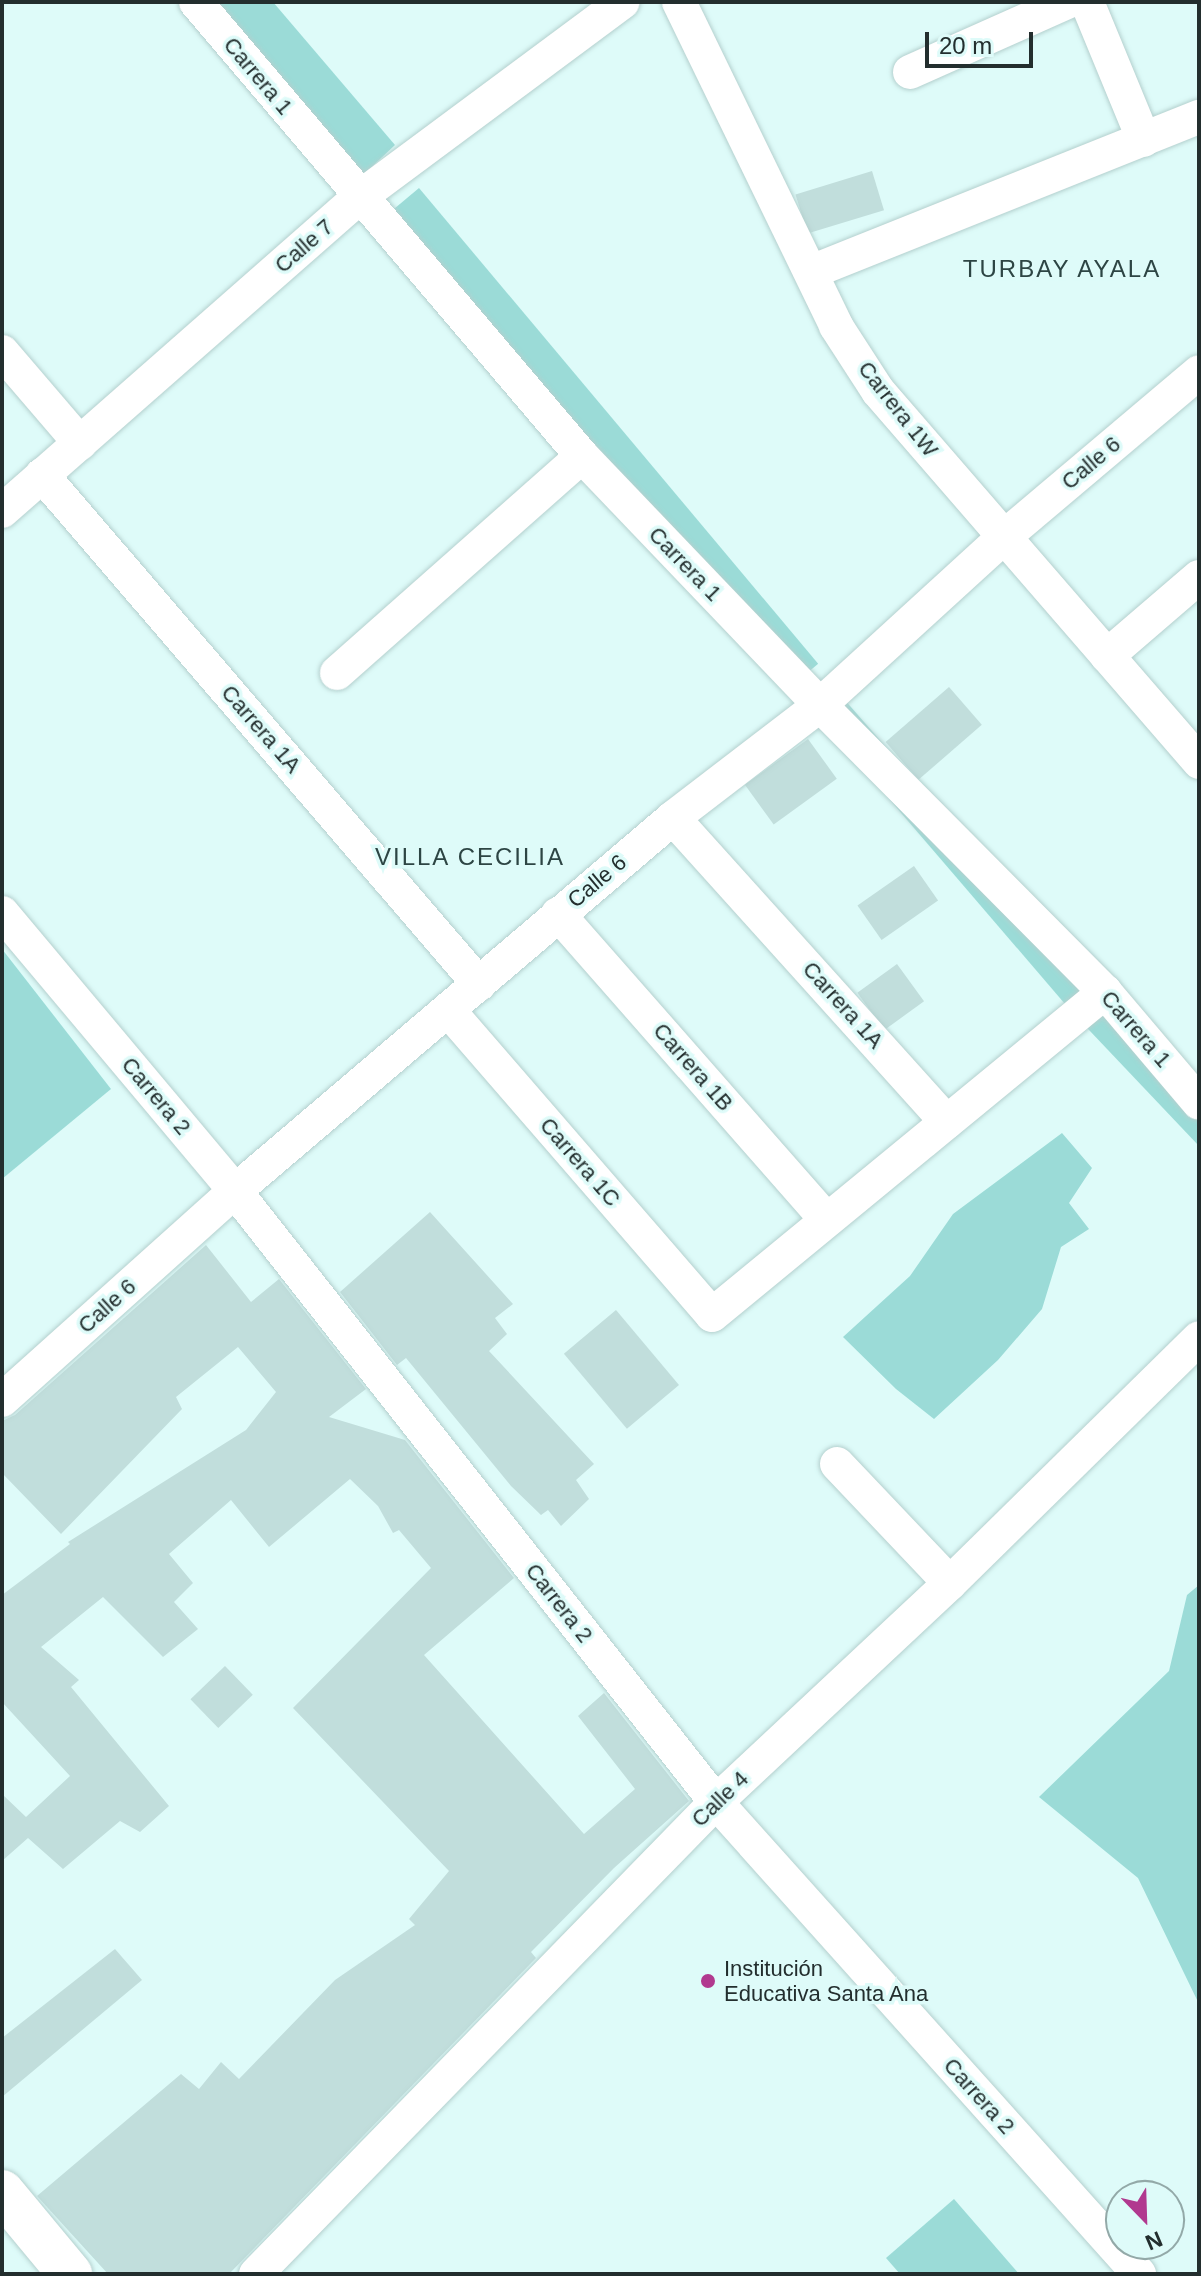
<!DOCTYPE html>
<meta charset="utf-8">
<style>
body{margin:0}
#map{position:relative;width:1201px;height:2276px;overflow:hidden;background:#defbf9;font-family:Helvetica,sans-serif}
div>[style]{position:absolute}
.green>*{inset:0;background:#9bdbd7;transform-origin:0 0}
.building>*{inset:0;background:#c1dedc;transform-origin:0 0}
.roads{filter:drop-shadow(0 0 2px #b4d0ce) drop-shadow(0 0 2px #b4d0ce)}
.street>*{height:34px;margin:-17px;padding:0 17px;transform-origin:17px;border-radius:17px;background:#fff}
.secondary>*{height:44px;margin:-22px;padding:0 22px;transform-origin:22px;border-radius:22px;background:#fff}
.dots>*{width:22px;height:22px;translate:-50% -50%;box-sizing:border-box;border:4px solid #defbf9;border-radius:50%}
span{translate:-50% -50%;white-space:nowrap;text-align:center;line-height:1.15;-webkit-text-stroke:7px #defbf9;paint-order:stroke}
.street-label{font-size:22px;color:#232e2e}
.poi-label{font-size:22px;color:#232e2e}
.left{translate:0 -50%;text-align:left}
.neighbourhood-label{font-size:24px;color:#2d4544;letter-spacing:2px}
.frame{position:absolute;inset:0;border:4px solid #232e2e;pointer-events:none}
.north{position:absolute;left:1105px;top:2180px;width:80px;height:80px;box-sizing:border-box;background:#defbf9;border:2px solid #93a9a8;border-radius:50%;rotate:157deg;font-size:22px;font-weight:700;line-height:32px;text-align:center;color:#232e2e}
.north::after{content:'';display:block;margin:auto;width:28px;height:36px;background:#b1398f;clip-path:polygon(50% 0,100% 100%,50% 72%,0 100%)}
.scale{position:absolute;left:925px;top:32px;width:108px;height:36px;box-sizing:border-box;border:4px solid #232e2e;border-top:0;padding-left:10px;font-size:24px;line-height:28px;white-space:nowrap;color:#232e2e;-webkit-text-stroke:6px #defbf9;paint-order:stroke}
</style>
<div id="map">
<div class="green">
<i style="clip-path:polygon(212px 2px,273px 2px,395px 145px,362px 176px)"></i>
<i style="left:419px;top:188px;width:621px;height:37px;rotate:50deg"></i>
<i style="clip-path:polygon(843px 698px,1199px 1105px,1199px 1146px,1071px 1011px,818px 716px)"></i>
<i style="clip-path:polygon(2px 949px,111px 1089px,2px 1179px)"></i>
<i style="clip-path:polygon(1062px 1133px,1092px 1168px,1069px 1203px,1089px 1229px,1061px 1247px,1042px 1309px,998px 1360px,934px 1419px,896px 1389px,843px 1337px,910px 1276px,953px 1214px)"></i>
<i style="clip-path:polygon(1199px 1585px,1199px 2004px,1138px 1878px,1039px 1797px,1169px 1671px,1187px 1595px)"></i>
<i style="clip-path:polygon(954px 2199px,1019px 2274px,900px 2274px,886px 2258px)"></i>
</div>
<div class="building">
<i style="left:872px;top:171px;width:41px;height:80px;rotate:73deg"></i>
<i style="left:949px;top:687px;width:50px;height:84px;rotate:49deg"></i>
<i style="left:808px;top:739px;width:49px;height:78px;rotate:54deg"></i>
<i style="left:914px;top:866px;width:42px;height:69px;rotate:55deg"></i>
<i style="left:897px;top:964px;width:46px;height:49px;rotate:54deg"></i>
<i style="clip-path:polygon(430px 1212px,513px 1304px,495px 1318px,507px 1334px,489px 1351px,594px 1464px,576px 1480px,589px 1499px,561px 1526px,548px 1510px,541px 1515px,511px 1486px,406px 1358px,397px 1365px,340px 1292px)"></i>
<i style="clip-path:polygon(206px 1245px,251px 1302px,279px 1279px,366px 1389px,329px 1417px,405px 1440px,514px 1578px,424px 1655px,584px 1834px,635px 1789px,578px 1716px,604px 1693px,689px 1801px,614px 1868px,531px 1952px,536px 1958px,229px 2274px,108px 2274px,37px 2196px,181px 2074px,199px 2089px,221px 2062px,239px 2079px,335px 1980px,415px 1925px,409px 1919px,449px 1871px,293px 1708px,431px 1568px,399px 1530px,393px 1533px,378px 1506px,350px 1479px,269px 1547px,231px 1500px,169px 1554px,193px 1583px,174px 1602px,198px 1629px,163px 1657px,103px 1597px,41px 1647px,79px 1680px,71px 1687px,169px 1806px,140px 1832px,120px 1821px,63px 1869px,28px 1838px,2px 1861px,2px 1794px,26px 1817px,70px 1776px,2px 1702px,2px 1595px,70px 1544px,68px 1542px,246px 1430px,276px 1392px,238px 1347px,176px 1397px,182px 1409px,61px 1534px,2px 1473px,2px 1421px,15px 1415px)"></i>
<i style="left:616px;top:1310px;width:98px;height:68px;rotate:50deg"></i>
<i style="left:225px;top:1666px;width:40px;height:48px;rotate:46deg"></i>
<i style="clip-path:polygon(115px 1949px,142px 1980px,2px 2097px,2px 2038px)"></i>
</div>
<div class="roads">
<div class="street">
<i style="left:196px;top:2px;width:596px;rotate:49.63deg"></i>
<i style="left:582px;top:456px;width:344px;rotate:46.3deg"></i>
<i style="left:820px;top:705px;width:404px;rotate:45.2deg"></i>
<i style="left:1105px;top:992px;width:145px;rotate:49.7deg"></i>
<i style="left:679px;top:2px;width:360px;rotate:64.1deg"></i>
<i style="left:836px;top:326px;width:77px;rotate:57.1deg"></i>
<i style="left:878px;top:391px;width:491px;rotate:49.1deg"></i>
<i style="left:1087px;top:2px;width:149px;rotate:67.6deg"></i>
<i style="left:910px;top:72px;width:172px;rotate:-24deg"></i>
<i style="left:811px;top:272px;width:418px;rotate:-21.8deg"></i>
<i style="left:2px;top:352px;width:120px;rotate:49.4deg"></i>
<i style="left:42px;top:475px;width:671px;rotate:49.35deg"></i>
<i style="left:2px;top:511px;width:476px;rotate:-41.3deg"></i>
<i style="left:360px;top:197px;width:327px;rotate:-36.6deg"></i>
<i style="left:1107px;top:656px;width:121px;rotate:-40.7deg"></i>
<i style="left:337px;top:673px;width:327px;rotate:-41.5deg"></i>
<i style="left:673px;top:818px;width:409px;rotate:48deg"></i>
<i style="left:2px;top:913px;width:363px;rotate:50deg"></i>
<i style="left:235px;top:1191px;width:778px;rotate:51.79deg"></i>
<i style="left:716px;top:1802px;width:634px;rotate:48.13deg"></i>
<i style="left:558px;top:914px;width:407px;rotate:48.7deg"></i>
<i style="left:448px;top:1010px;width:403px;rotate:49.1deg"></i>
<i style="left:712px;top:1315px;width:509px;rotate:-39.42deg"></i>
<i style="left:2px;top:1400px;width:313px;rotate:-41.9deg"></i>
<i style="left:235px;top:1191px;width:575px;rotate:-40.42deg"></i>
<i style="left:673px;top:818px;width:185px;rotate:-37.5deg"></i>
<i style="left:820px;top:705px;width:249px;rotate:-42.4deg"></i>
<i style="left:1004px;top:537px;width:255px;rotate:-40.2deg"></i>
<i style="left:837px;top:1464px;width:164px;rotate:46.5deg"></i>
<i style="left:256px;top:2274px;width:659px;rotate:-45.74deg"></i>
<i style="left:716px;top:1802px;width:320px;rotate:-43.1deg"></i>
<i style="left:950px;top:1583px;width:349px;rotate:-44.5deg"></i>
</div>
<div class="secondary">
<i style="left:2px;top:2192px;width:107px;rotate:50.3deg"></i>
</div>
</div>
<div class="dots">
<i style="left:708px;top:1981px;background:#b1398f"></i>
</div>
<div class="street-label">
<span style="left:258px;top:76px;rotate:50deg">Carrera 1</span>
<span style="left:304px;top:246px;rotate:-41deg">Calle 7</span>
<span style="left:898px;top:409px;rotate:52deg">Carrera 1W</span>
<span style="left:1091px;top:463px;rotate:-40deg">Calle 6</span>
<span style="left:685px;top:564px;rotate:46deg">Carrera 1</span>
<span style="left:261px;top:729px;rotate:49deg">Carrera 1A</span>
<span style="left:597px;top:881px;rotate:-40deg">Calle 6</span>
<span style="left:843px;top:1005px;rotate:48deg">Carrera 1A</span>
<span style="left:1136px;top:1029px;rotate:49deg">Carrera 1</span>
<span style="left:693px;top:1067px;rotate:49deg">Carrera 1B</span>
<span style="left:156px;top:1096px;rotate:50deg">Carrera 2</span>
<span style="left:580px;top:1162px;rotate:49deg">Carrera 1C</span>
<span style="left:107px;top:1306px;rotate:-42deg">Calle 6</span>
<span style="left:559px;top:1603px;rotate:52deg">Carrera 2</span>
<span style="left:720px;top:1799px;rotate:-44deg">Calle 4</span>
<span style="left:979px;top:2096px;rotate:48deg">Carrera 2</span>
</div>
<div class="poi-label">
<span class="left" style="left:724px;top:1981px">Institución<br>Educativa Santa Ana</span>
</div>
<div class="neighbourhood-label">
<span style="left:1062px;top:269px">TURBAY AYALA</span>
<span style="left:470px;top:857px">VILLA CECILIA</span>
</div>
<div class="frame"></div>
<div class="north">N</div>
<div class="scale">20 m</div>
</div>
